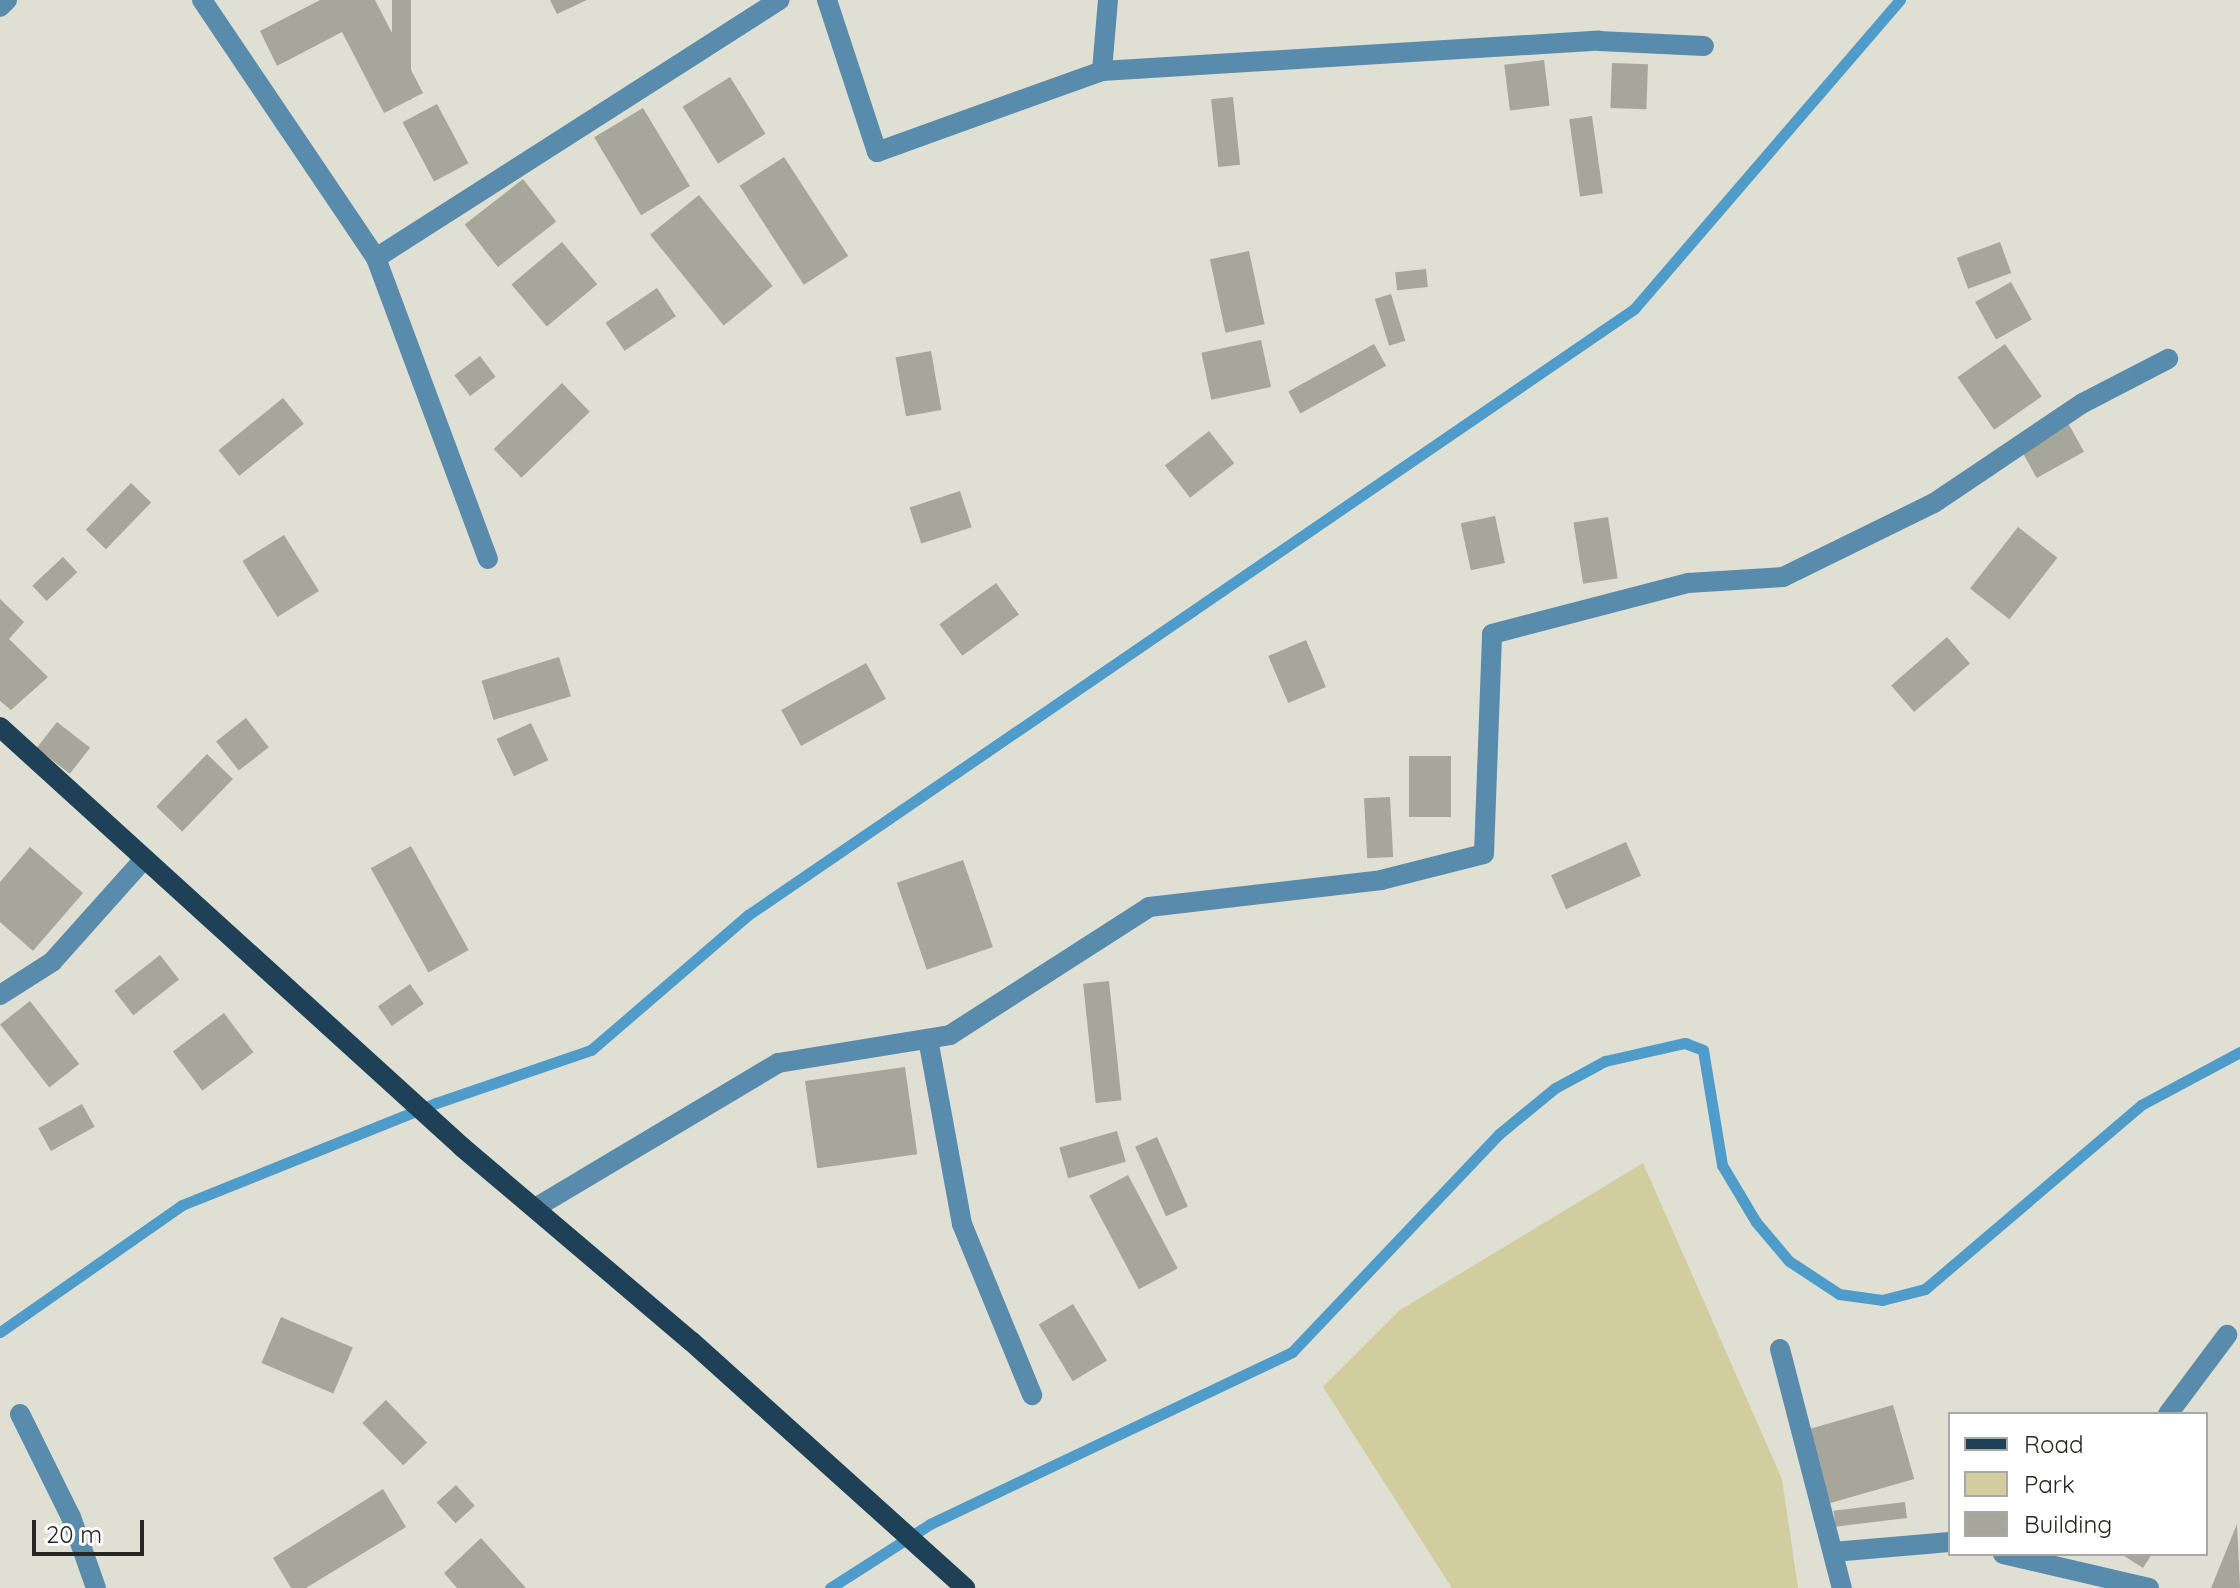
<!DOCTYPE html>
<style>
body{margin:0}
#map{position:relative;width:2240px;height:1588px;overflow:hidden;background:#e0dfd4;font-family:Quicksand,sans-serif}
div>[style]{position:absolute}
.green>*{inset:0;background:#d1cd9e}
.stream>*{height:11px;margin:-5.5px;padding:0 5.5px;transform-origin:5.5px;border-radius:5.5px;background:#4f9bca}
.building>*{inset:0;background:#a7a69b;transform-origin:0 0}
.minor>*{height:20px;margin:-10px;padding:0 10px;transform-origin:10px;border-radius:10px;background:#598bac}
.major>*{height:20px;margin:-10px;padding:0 10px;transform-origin:10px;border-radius:10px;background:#1e4157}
span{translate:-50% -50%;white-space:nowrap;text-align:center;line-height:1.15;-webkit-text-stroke:7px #fff;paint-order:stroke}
.legend{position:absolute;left:1948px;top:1412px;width:260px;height:144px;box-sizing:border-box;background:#fff;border:2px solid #a8a8a7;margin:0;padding:10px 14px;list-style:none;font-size:24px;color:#262622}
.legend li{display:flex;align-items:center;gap:16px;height:40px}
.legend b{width:40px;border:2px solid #a8a8a7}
.scale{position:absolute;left:32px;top:1520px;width:112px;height:36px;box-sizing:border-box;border:4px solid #262622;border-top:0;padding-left:10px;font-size:24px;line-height:28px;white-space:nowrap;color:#262622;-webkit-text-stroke:6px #fff;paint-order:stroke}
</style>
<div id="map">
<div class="green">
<i style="clip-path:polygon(1643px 1163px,1782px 1479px,1798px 1588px,1452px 1588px,1323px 1387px,1400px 1310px)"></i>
</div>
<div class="stream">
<i style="left:0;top:1332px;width:222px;rotate:-34.9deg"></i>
<i style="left:182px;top:1205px;width:274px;rotate:-21.9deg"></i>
<i style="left:436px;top:1103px;width:164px;rotate:-18.9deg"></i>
<i style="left:591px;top:1050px;width:207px;rotate:-40.7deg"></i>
<i style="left:748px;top:915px;width:1073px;rotate:-34.37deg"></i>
<i style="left:1634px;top:309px;width:408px;rotate:-49.3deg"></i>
<i style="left:830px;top:1588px;width:119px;rotate:-32.6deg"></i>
<i style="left:930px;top:1524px;width:401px;rotate:-25.4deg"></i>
<i style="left:1292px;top:1352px;width:301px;rotate:-46.5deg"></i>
<i style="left:1499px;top:1134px;width:72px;rotate:-39.4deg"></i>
<i style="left:1555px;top:1088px;width:57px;rotate:-28.4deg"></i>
<i style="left:1605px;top:1061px;width:82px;rotate:-12.7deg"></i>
<i style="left:1685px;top:1043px;width:19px;rotate:21deg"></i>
<i style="left:1703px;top:1050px;width:117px;rotate:80.6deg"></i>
<i style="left:1722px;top:1165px;width:66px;rotate:59.2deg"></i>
<i style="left:1756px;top:1222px;width:51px;rotate:49.8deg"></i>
<i style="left:1789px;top:1261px;width:60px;rotate:33.4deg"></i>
<i style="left:1839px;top:1294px;width:43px;rotate:7.9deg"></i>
<i style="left:1882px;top:1300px;width:44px;rotate:-14.3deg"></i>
<i style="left:1925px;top:1289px;width:284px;rotate:-40.4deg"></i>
<i style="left:2141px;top:1105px;width:112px;rotate:-28.2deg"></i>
</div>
<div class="building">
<i style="clip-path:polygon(320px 0,375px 0,423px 93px,384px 113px,342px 32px,277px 66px,260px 31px)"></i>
<i style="left:392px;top:0;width:19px;height:100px"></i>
<i style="clip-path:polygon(550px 0,587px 0,557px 14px)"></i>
<i style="left:1544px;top:60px;width:46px;height:40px;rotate:83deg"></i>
<i style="left:1612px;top:63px;width:36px;height:45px;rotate:2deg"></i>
<i style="left:730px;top:77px;width:67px;height:56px;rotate:58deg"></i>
<i style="left:1233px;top:97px;width:68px;height:22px;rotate:84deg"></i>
<i style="left:437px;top:104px;width:67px;height:39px;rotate:62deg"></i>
<i style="left:643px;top:108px;width:91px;height:57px;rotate:59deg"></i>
<i style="left:1592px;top:116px;width:78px;height:23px;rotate:82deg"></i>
<i style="left:784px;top:157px;width:118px;height:53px;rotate:57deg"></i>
<i style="left:523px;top:179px;width:54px;height:74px;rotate:52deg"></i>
<i style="left:699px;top:195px;width:117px;height:63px;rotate:51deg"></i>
<i style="left:562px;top:242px;width:55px;height:66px;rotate:50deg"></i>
<i style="left:2000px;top:242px;width:33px;height:46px;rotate:70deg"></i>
<i style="left:1249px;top:251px;width:75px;height:40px;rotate:78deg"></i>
<i style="left:1426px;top:269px;width:18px;height:31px;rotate:84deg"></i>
<i style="left:2011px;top:282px;width:43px;height:41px;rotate:61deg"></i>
<i style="left:657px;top:288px;width:34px;height:62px;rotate:56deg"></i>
<i style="left:1391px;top:294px;width:49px;height:17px;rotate:73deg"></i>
<i style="left:1261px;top:340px;width:48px;height:61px;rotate:78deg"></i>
<i style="left:1374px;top:344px;width:25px;height:98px;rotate:61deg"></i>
<i style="left:2005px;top:344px;width:64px;height:58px;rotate:55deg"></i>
<i style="left:931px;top:351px;width:60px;height:36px;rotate:80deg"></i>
<i style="left:480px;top:356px;width:26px;height:32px;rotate:53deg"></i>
<i style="left:562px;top:383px;width:40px;height:95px;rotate:46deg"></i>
<i style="left:283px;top:398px;width:33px;height:83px;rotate:51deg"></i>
<i style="left:2068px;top:423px;width:33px;height:54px;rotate:61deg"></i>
<i style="left:1209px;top:431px;width:41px;height:56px;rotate:52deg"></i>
<i style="left:131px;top:483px;width:28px;height:65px;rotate:44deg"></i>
<i style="left:960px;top:491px;width:38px;height:53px;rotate:72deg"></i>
<i style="left:1495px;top:516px;width:48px;height:35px;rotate:78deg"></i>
<i style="left:1608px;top:517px;width:62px;height:35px;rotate:81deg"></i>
<i style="left:2018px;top:527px;width:50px;height:78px;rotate:38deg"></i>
<i style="left:284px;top:535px;width:66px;height:49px;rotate:58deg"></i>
<i style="left:63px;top:557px;width:21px;height:42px;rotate:47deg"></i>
<i style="left:996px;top:583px;width:39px;height:70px;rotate:54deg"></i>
<i style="clip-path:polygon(0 599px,24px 622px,9px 639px,48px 677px,11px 710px,0 701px)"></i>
<i style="left:1947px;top:637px;width:35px;height:74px;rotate:49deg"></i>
<i style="left:1306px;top:640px;width:51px;height:41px;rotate:67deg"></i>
<i style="left:559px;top:657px;width:41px;height:81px;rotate:73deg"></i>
<i style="left:866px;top:663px;width:41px;height:97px;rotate:61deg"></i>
<i style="left:246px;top:718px;width:37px;height:38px;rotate:52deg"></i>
<i style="left:57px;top:722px;width:42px;height:33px;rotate:38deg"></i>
<i style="left:531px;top:723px;width:41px;height:38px;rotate:65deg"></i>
<i style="left:207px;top:754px;width:36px;height:73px;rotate:44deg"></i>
<i style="left:1409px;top:756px;width:42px;height:61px"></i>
<i style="left:1390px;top:797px;width:60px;height:26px;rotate:87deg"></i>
<i style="left:1626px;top:842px;width:37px;height:82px;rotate:66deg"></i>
<i style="left:411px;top:846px;width:119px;height:46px;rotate:61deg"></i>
<i style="clip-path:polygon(30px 847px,83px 893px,33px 951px,0 922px,0 882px)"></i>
<i style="left:963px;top:860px;width:92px;height:70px;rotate:71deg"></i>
<i style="left:160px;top:955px;width:31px;height:58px;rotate:52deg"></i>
<i style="left:1109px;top:981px;width:120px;height:26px;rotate:84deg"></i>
<i style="left:410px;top:984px;width:24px;height:39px;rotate:55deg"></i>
<i style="left:30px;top:1001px;width:80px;height:38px;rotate:52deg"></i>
<i style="left:224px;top:1013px;width:49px;height:64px;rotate:53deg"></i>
<i style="left:905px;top:1067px;width:88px;height:101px;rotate:82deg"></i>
<i style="left:82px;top:1104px;width:26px;height:50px;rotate:61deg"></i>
<i style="left:1117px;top:1131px;width:32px;height:60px;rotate:74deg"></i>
<i style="left:1157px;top:1137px;width:76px;height:24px;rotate:66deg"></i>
<i style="left:1128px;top:1175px;width:106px;height:44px;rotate:62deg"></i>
<i style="left:1073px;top:1304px;width:66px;height:40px;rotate:59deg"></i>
<i style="left:281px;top:1317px;width:78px;height:50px;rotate:23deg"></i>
<i style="left:386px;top:1400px;width:59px;height:33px;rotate:46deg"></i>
<i style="left:1893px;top:1405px;width:77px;height:88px;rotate:74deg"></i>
<i style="left:456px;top:1485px;width:28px;height:26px;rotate:48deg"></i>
<i style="clip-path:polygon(383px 1489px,406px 1527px,306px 1588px,291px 1588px,273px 1558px)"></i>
<i style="left:1905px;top:1502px;width:16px;height:72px;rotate:83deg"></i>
<i style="clip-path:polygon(2237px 1524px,2240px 1588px,2211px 1588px)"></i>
<i style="clip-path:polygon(481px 1538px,526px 1588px,457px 1588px,444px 1573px)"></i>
<i style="clip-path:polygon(2121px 1554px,2152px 1554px,2143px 1568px)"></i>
</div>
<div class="minor">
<i style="left:202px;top:0;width:311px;rotate:56deg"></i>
<i style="left:376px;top:258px;width:321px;rotate:69.6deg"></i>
<i style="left:827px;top:0;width:160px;rotate:71.8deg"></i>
<i style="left:877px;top:152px;width:239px;rotate:-19.8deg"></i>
<i style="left:1102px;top:71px;width:498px;rotate:-3.5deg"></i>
<i style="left:1599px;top:41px;width:105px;rotate:2.7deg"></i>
<i style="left:0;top:7px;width:10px;rotate:-45deg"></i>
<i style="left:1102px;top:71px;width:71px;rotate:-85.2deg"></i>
<i style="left:376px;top:258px;width:479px;rotate:-32.6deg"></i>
<i style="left:0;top:995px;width:62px;rotate:-32.4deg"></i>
<i style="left:52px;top:962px;width:138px;rotate:-48.2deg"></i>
<i style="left:928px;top:1039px;width:188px;rotate:79.6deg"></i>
<i style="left:962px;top:1224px;width:185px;rotate:67.7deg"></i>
<i style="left:535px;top:1208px;width:283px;rotate:-30.8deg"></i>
<i style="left:778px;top:1063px;width:174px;rotate:-9.2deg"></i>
<i style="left:950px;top:1035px;width:237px;rotate:-32.7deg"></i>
<i style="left:1149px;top:907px;width:234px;rotate:-6.6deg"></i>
<i style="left:1381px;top:880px;width:106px;rotate:-14.2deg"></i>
<i style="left:1484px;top:854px;width:220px;rotate:-87.9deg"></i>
<i style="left:1492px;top:634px;width:203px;rotate:-14.6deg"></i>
<i style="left:1688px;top:583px;width:95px;rotate:-3.6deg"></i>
<i style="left:1783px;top:577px;width:168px;rotate:-26.1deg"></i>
<i style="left:1934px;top:503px;width:179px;rotate:-33.9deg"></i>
<i style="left:2083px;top:403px;width:96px;rotate:-27.4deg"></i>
<i style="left:1780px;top:1349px;width:247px;rotate:75.5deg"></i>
<i style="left:20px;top:1414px;width:115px;rotate:63.7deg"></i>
<i style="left:71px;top:1517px;width:75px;rotate:70.6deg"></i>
<i style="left:2168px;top:1414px;width:99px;rotate:-53.2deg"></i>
<i style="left:1833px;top:1552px;width:117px;rotate:-4.9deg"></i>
<i style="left:2003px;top:1554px;width:150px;rotate:13.1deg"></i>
</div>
<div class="major">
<i style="left:0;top:727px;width:624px;rotate:42.27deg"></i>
<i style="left:462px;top:1147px;width:300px;rotate:40.3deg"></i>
<i style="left:691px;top:1341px;width:369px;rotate:42deg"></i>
</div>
<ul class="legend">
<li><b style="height:10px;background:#1e4157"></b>Road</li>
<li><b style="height:22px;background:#d1cd9e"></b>Park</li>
<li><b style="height:22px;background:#a7a69b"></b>Building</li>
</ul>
<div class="scale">20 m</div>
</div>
